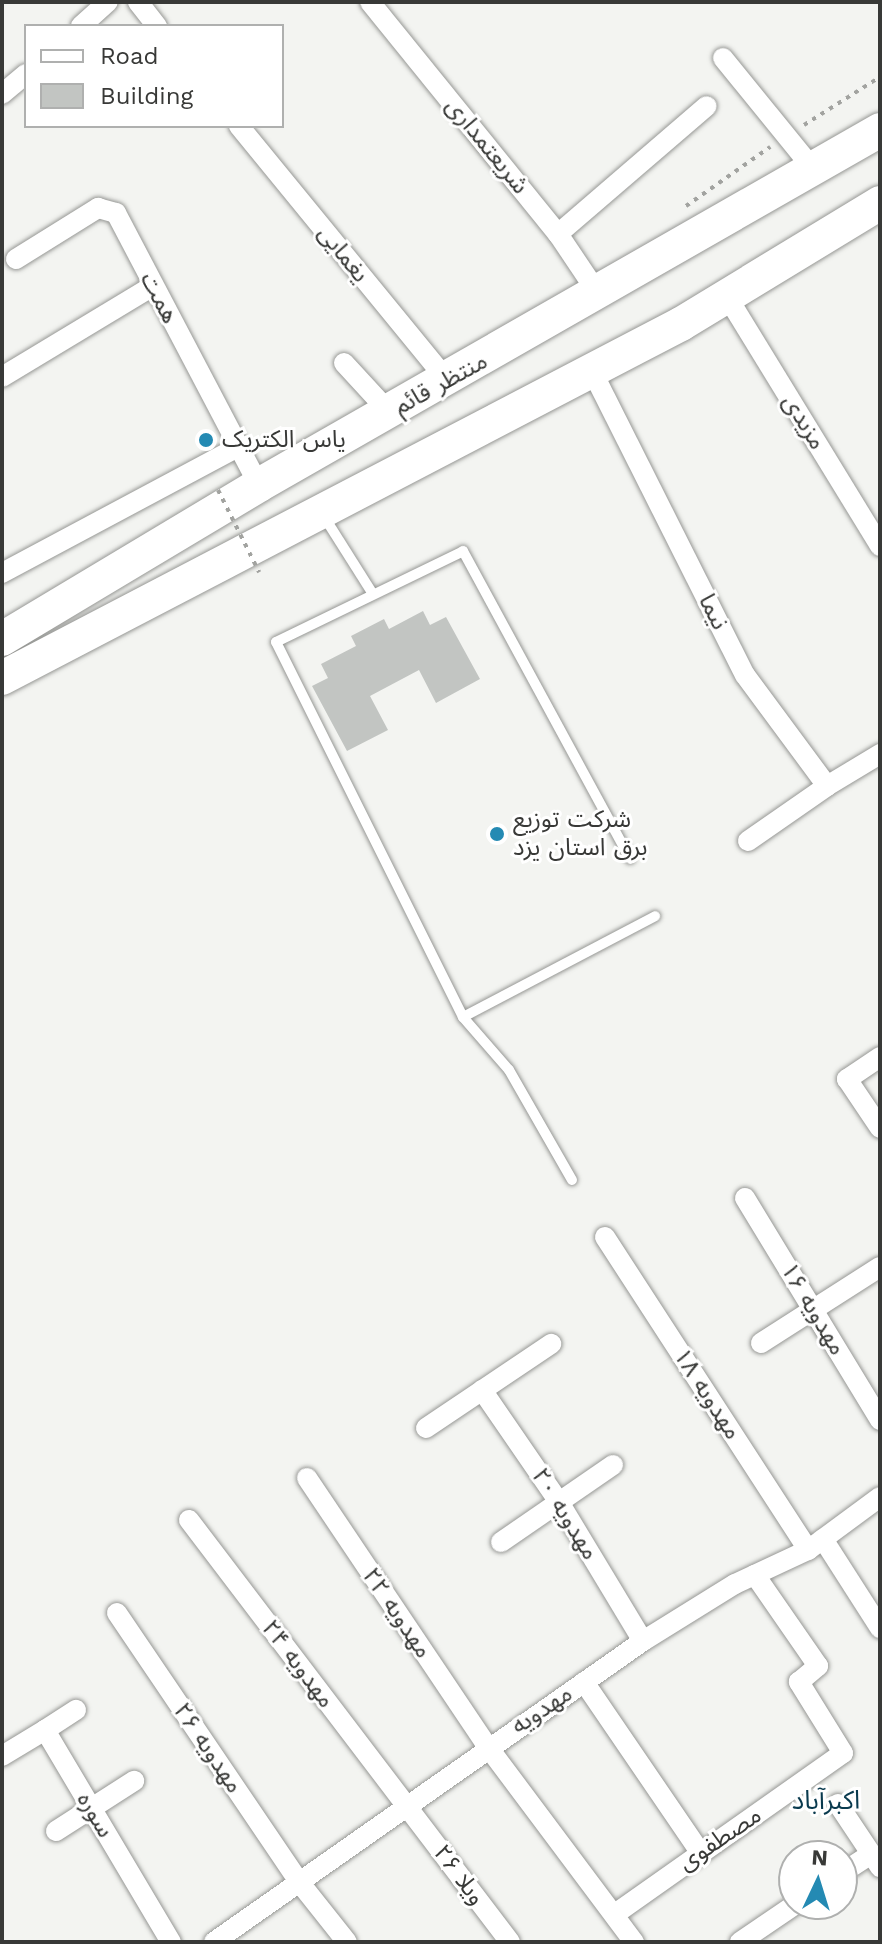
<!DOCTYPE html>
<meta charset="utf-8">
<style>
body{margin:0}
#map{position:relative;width:882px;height:1944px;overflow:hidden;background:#f3f4f1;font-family:"Work Sans","Noto Sans Arabic",sans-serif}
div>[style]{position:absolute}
.building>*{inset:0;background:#c2c5c2}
.path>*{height:4px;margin-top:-2px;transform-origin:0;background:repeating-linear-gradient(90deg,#a2a3a0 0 4px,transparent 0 10px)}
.roads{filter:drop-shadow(0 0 2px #969794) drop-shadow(0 0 2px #969794)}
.service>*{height:10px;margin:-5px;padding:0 5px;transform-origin:5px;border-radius:5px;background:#fff}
.minor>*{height:20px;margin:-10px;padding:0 10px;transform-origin:10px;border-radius:10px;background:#fff}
.primary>*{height:34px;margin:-17px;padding:0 17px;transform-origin:17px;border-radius:17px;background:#fff}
.path-bridge>*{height:4px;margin-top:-2px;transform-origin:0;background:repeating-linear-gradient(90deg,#a2a3a0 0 4px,transparent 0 10px)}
.dots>*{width:22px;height:22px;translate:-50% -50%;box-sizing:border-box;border:4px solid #fff;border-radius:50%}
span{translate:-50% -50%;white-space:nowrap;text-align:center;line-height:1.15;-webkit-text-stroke:6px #fff;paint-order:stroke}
.street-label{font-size:24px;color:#383937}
.poi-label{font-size:24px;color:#383937}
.left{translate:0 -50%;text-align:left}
.neighbourhood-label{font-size:26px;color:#093a4e}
.frame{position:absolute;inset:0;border:4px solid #383937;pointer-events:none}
.legend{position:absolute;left:24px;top:24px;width:260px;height:104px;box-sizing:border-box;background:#fff;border:2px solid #afb0af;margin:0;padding:10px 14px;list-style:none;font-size:24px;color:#383937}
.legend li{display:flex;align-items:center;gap:16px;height:40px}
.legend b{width:40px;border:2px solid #afb0af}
.north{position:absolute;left:778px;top:1840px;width:80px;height:80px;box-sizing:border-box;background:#fff;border:2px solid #afb0af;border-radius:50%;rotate:4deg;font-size:22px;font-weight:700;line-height:32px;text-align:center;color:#383937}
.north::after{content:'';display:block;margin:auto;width:28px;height:36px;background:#248ab3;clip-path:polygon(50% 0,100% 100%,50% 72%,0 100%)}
</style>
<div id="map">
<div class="building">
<i style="clip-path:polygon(423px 611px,430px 625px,446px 617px,480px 679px,436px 703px,419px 670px,370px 696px,388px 730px,347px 751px,312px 686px,328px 678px,321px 664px,356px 646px,351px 636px,384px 619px,389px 629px)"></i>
</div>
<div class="path">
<i style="left:804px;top:125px;width:90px;rotate:-32.3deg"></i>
<i style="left:686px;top:206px;width:103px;rotate:-35.1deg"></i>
</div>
<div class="roads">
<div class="service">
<i style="left:323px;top:515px;width:93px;rotate:57.7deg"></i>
<i style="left:463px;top:1017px;width:217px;rotate:-27.7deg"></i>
<i style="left:572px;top:1180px;width:127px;rotate:-119.8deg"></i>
<i style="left:509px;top:1070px;width:70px;rotate:-131deg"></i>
<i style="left:463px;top:1017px;width:419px;rotate:-116.5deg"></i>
<i style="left:276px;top:642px;width:208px;rotate:-25.9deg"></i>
<i style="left:463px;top:551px;width:350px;rotate:61.5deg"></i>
</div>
<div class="minor">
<i style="left:138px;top:2px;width:31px;rotate:52deg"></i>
<i style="left:370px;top:2px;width:299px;rotate:51deg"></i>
<i style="left:558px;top:234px;width:73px;rotate:56.1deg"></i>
<i style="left:81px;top:26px;width:36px;rotate:-42deg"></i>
<i style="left:723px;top:58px;width:144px;rotate:50.9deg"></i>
<i style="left:2px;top:94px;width:31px;rotate:-40deg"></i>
<i style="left:239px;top:126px;width:330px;rotate:50.7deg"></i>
<i style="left:558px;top:234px;width:196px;rotate:-40.7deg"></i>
<i style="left:16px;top:259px;width:97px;rotate:-31.9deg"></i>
<i style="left:98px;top:208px;width:19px;rotate:16deg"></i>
<i style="left:116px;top:213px;width:307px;rotate:62.3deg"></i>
<i style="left:728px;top:298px;width:291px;rotate:58.5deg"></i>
<i style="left:344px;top:363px;width:68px;rotate:47.4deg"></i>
<i style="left:592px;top:371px;width:340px;rotate:63.3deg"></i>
<i style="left:745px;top:675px;width:138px;rotate:53.5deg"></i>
<i style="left:827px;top:786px;width:62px;rotate:-31.1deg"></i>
<i style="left:2px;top:377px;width:176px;rotate:-31.1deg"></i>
<i style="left:2px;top:573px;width:268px;rotate:-28.1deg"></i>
<i style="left:748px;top:841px;width:96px;rotate:-34.8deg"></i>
<i style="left:880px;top:1057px;width:40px;rotate:146deg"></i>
<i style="left:847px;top:1079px;width:59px;rotate:56deg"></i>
<i style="left:745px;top:1198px;width:260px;rotate:58.7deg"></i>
<i style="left:605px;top:1237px;width:373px;rotate:57deg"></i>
<i style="left:761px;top:1343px;width:141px;rotate:-32.6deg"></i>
<i style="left:482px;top:1390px;width:136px;rotate:55.5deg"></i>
<i style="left:559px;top:1502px;width:162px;rotate:58.9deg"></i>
<i style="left:426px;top:1428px;width:151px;rotate:-33.9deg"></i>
<i style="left:307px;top:1478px;width:324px;rotate:56.1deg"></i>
<i style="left:488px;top:1747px;width:244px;rotate:53.2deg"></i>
<i style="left:189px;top:1520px;width:530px;rotate:52.74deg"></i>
<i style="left:823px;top:1539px;width:106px;rotate:57.4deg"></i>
<i style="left:501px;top:1542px;width:136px;rotate:-34.5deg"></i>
<i style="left:117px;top:1613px;width:326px;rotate:55.9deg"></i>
<i style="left:300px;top:1883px;width:75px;rotate:51.5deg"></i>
<i style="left:584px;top:1682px;width:206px;rotate:55.7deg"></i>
<i style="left:45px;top:1730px;width:37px;rotate:-33deg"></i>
<i style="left:2px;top:1756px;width:50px;rotate:-31.2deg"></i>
<i style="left:45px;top:1730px;width:247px;rotate:59.3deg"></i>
<i style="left:838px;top:1804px;width:76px;rotate:56.3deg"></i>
<i style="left:56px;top:1831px;width:93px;rotate:-32.7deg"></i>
<i style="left:842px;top:1873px;width:35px;rotate:-33deg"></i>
<i style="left:615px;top:1914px;width:279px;rotate:-35.2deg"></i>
<i style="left:843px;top:1753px;width:84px;rotate:-121.8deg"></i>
<i style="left:799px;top:1682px;width:25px;rotate:-40deg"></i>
<i style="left:818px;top:1666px;width:111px;rotate:-124.7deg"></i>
<i style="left:214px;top:1942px;width:524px;rotate:-35.05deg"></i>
<i style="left:643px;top:1641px;width:108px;rotate:-31.8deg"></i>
<i style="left:735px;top:1584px;width:81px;rotate:-25deg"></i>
<i style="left:808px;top:1550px;width:89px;rotate:-36.4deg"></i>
<i style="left:740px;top:1942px;width:68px;rotate:-34.2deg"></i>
</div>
<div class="primary">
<i style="left:2px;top:639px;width:300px;rotate:-30.9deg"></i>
<i style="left:259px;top:485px;width:715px;rotate:-29.75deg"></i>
<i style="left:2px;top:678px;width:766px;rotate:-27.54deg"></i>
<i style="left:681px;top:324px;width:233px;rotate:-31.3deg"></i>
</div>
</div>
<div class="path-bridge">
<i style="left:218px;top:490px;width:92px;rotate:63.4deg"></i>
</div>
<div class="dots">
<i style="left:206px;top:440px;background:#248ab3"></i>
<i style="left:497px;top:834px;background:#248ab3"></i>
</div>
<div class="street-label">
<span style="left:487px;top:146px;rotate:51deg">شریعتمداری</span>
<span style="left:343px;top:254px;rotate:51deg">یغمایی</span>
<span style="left:159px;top:298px;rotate:62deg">همت</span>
<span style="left:441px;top:384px;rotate:-29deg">منتظر قائم</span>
<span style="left:804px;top:422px;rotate:59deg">مزیدی</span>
<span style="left:713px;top:612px;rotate:63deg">نیما</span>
<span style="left:813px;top:1309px;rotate:59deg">مهدویه ۱۶</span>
<span style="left:707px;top:1394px;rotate:57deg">مهدویه ۱۸</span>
<span style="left:565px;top:1514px;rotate:58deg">مهدویه ۲۰</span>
<span style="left:397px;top:1613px;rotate:56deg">مهدویه ۲۲</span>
<span style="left:298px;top:1664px;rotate:53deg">مهدویه ۲۴</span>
<span style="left:542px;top:1710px;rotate:-34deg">مهدویه</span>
<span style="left:208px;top:1748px;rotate:56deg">مهدویه ۲۶</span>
<span style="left:95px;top:1815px;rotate:59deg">سوره</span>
<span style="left:720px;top:1839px;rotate:-34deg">مصطفوی</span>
<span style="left:459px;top:1875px;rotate:53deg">ویلا ۲۶</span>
</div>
<div class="poi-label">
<span class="left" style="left:222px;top:440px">یاس الکتریک</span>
<span class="left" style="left:513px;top:834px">شرکت توزیع<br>برق استان یزد</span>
</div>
<div class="neighbourhood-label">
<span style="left:826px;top:1801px">اکبرآباد</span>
</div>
<div class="frame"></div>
<ul class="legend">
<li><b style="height:10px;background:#fff"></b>Road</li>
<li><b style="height:22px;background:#c2c5c2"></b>Building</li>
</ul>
<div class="north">N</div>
</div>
